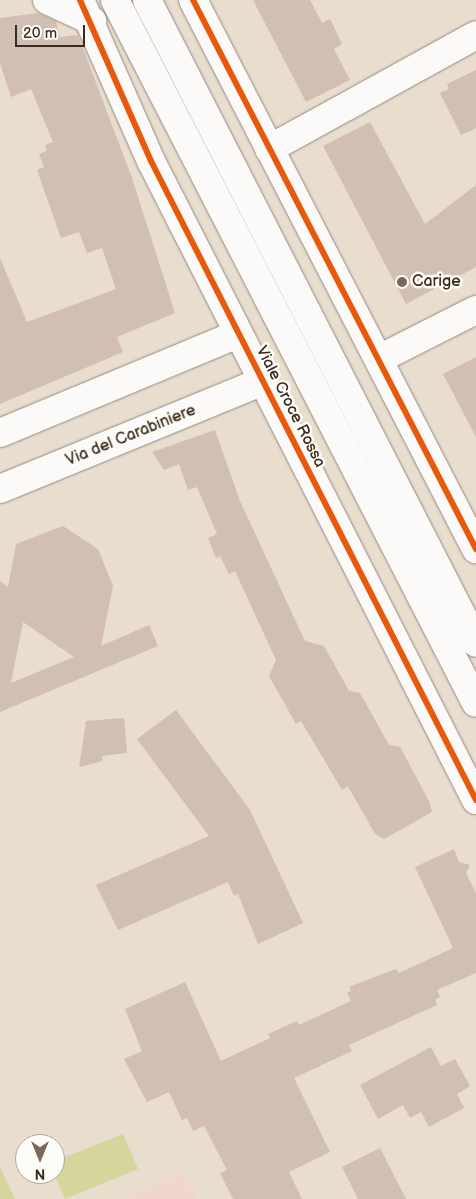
<!DOCTYPE html>
<style>
body{margin:0}
#map{position:relative;width:476px;height:1199px;overflow:hidden;background:#e9ddcd;font-family:"Balsamiq Sans",sans-serif}
div>[style]{position:absolute}
.built>*{inset:0;background:#f1d6ce}
.green>*{inset:0;background:#d4d69c}
.building>*{inset:0;background:#d0bfb2}
.roads{filter:drop-shadow(0 0 1px #938a80) drop-shadow(0 0 1px #938a80)}
.minor>*{height:28px;margin:-14px;padding:0 14px;transform-origin:14px;border-radius:14px;background:#fcfaf8}
.cycleway>*{height:6px;margin:-3px;padding:0 3px;transform-origin:3px;border-radius:3px;background:#e8590c}
.dots>*{width:14px;height:14px;translate:-50% -50%;box-sizing:border-box;border:2px solid #fdfcf7;border-radius:50%}
span{translate:-50% -50%;white-space:nowrap;text-align:center;line-height:1.15;-webkit-text-stroke:5px #fdfcf7;paint-order:stroke}
.poi-label{font-size:16px;color:#3b2a1e}
.left{translate:0 -50%;text-align:left}
.street-label{font-size:16px;color:#3b2a1e}
.north{position:absolute;left:15px;top:1134px;width:50px;height:50px;box-sizing:border-box;background:#fdfcf7;border:1px solid #afa8a0;border-radius:50%;rotate:180deg;font-size:14px;font-weight:700;line-height:20px;text-align:center;color:#3b2a1e}
.north::after{content:'';display:block;margin:auto;width:18px;height:22px;background:#78695b;clip-path:polygon(50% 0,100% 100%,50% 72%,0 100%)}
.scale{position:absolute;left:15px;top:25px;width:70px;height:22px;box-sizing:border-box;border:2px solid #3b2a1e;border-top:0;padding-left:6px;font-size:15px;line-height:18px;white-space:nowrap;color:#3b2a1e;-webkit-text-stroke:4px #fdfcf7;paint-order:stroke}
</style>
<div id="map">
<div class="built">
<i style="clip-path:polygon(182px 1173px,198px 1199px,120px 1199px)"></i>
</div>
<div class="green">
<i style="clip-path:polygon(123px 1134px,138px 1169px,65px 1199px,54px 1174px,55px 1161px)"></i>
<i style="clip-path:polygon(0 1167px,15px 1199px,0 1199px)"></i>
</div>
<div class="building">
<i style="clip-path:polygon(253px 0,310px 0,322px 23px,330px 19px,342px 44px,334px 49px,350px 80px,306px 102px)"></i>
<i style="clip-path:polygon(38px 13px,56px 21px,60px 37px,78px 35px,132px 178px,175px 313px,117px 337px,123px 352px,0 404px,0 258px,27px 322px,116px 289px,102px 248px,87px 253px,79px 232px,61px 238px,37px 170px,44px 167px,39px 154px,47px 151px,45px 145px,53px 142px,31px 89px,11px 97px,0 63px,0 18px)"></i>
<i style="clip-path:polygon(476px 70px,476px 128px,461px 135px,440px 93px,449px 89px,447px 84px)"></i>
<i style="clip-path:polygon(370px 122px,425px 224px,476px 185px,476px 267px,406px 304px,323px 146px)"></i>
<i style="clip-path:polygon(476px 357px,476px 437px,443px 374px)"></i>
<i style="clip-path:polygon(215px 430px,240px 501px,305px 641px,324px 646px,349px 691px,360px 693px,389px 745px,400px 747px,430px 803px,432px 812px,384px 839px,375px 834px,348px 786px,342px 790px,301px 721px,296px 724px,269px 676px,276px 660px,235px 571px,229px 574px,220px 556px,216px 558px,208px 538px,217px 534px,197px 487px,188px 490px,179px 464px,164px 470px,152px 452px)"></i>
<i style="clip-path:polygon(evenodd,63px 526px,98px 549px,113px 586px,101px 646px,149px 625px,158px 646px,0 712px,0 581px,8px 587px,16px 544px,63px 526px,23px 622px,74px 657px,11px 683px,23px 622px)"></i>
<i style="clip-path:polygon(176px 710px,250px 810px,303px 923px,258px 944px,238px 894px,234px 896px,228px 882px,118px 930px,96px 885px,209px 836px,137px 739px)"></i>
<i style="clip-path:polygon(124px 718px,127px 753px,102px 756px,103px 761px,79px 767px,86px 721px)"></i>
<i style="clip-path:polygon(454px 849px,459px 862px,470px 865px,466px 873px,476px 893px,476px 973px,437px 990px,440px 997px,435px 1000px,437px 1005px,349px 1045px,352px 1051px,294px 1078px,330px 1152px,289px 1172px,302px 1199px,233px 1199px,220px 1173px,227px 1170px,204px 1126px,193px 1131px,187px 1118px,182px 1120px,169px 1092px,147px 1102px,124px 1059px,142px 1051px,125px 1009px,185px 982px,221px 1061px,270px 1038px,268px 1034px,297px 1021px,299px 1025px,351px 1001px,347px 993px,351px 991px,349px 987px,396px 969px,399px 973px,453px 948px,415px 867px)"></i>
<i style="clip-path:polygon(431px 1047px,441px 1066px,455px 1059px,470px 1086px,457px 1094px,464px 1108px,429px 1127px,421px 1112px,410px 1118px,403px 1105px,378px 1119px,360px 1085px)"></i>
<i style="clip-path:polygon(380px 1148px,406px 1199px,358px 1199px,342px 1167px)"></i>
</div>
<div class="roads">
<div class="minor">
<i style="left:47px;top:0;width:50px;rotate:25deg"></i>
<i style="left:80px;top:0;width:176px;rotate:66.2deg"></i>
<i style="left:151px;top:161px;width:717px;rotate:63.04deg"></i>
<i style="left:115px;top:0;width:790px;rotate:62.82deg"></i>
<i style="left:147px;top:0;width:722px;rotate:62.9deg"></i>
<i style="left:193px;top:0;width:618px;rotate:62.73deg"></i>
<i style="left:269px;top:149px;width:236px;rotate:-28.8deg"></i>
<i style="left:379px;top:359px;width:109px;rotate:-26.8deg"></i>
<i style="left:0;top:433px;width:258px;rotate:-22.6deg"></i>
<i style="left:0;top:489px;width:282px;rotate:-22.3deg"></i>
</div>
</div>
<div class="cycleway">
<i style="left:80px;top:0;width:176px;rotate:66.2deg"></i>
<i style="left:151px;top:161px;width:717px;rotate:63.04deg"></i>
<i style="left:193px;top:0;width:618px;rotate:62.73deg"></i>
</div>
<div class="dots">
<i style="left:402px;top:282px;background:#78695b"></i>
</div>
<div class="poi-label">
<span class="left" style="left:412px;top:282px">Carige</span>
</div>
<div class="street-label">
<span style="left:290px;top:407px;rotate:63deg">Viale Croce Rossa</span>
<span style="left:131px;top:436px;rotate:-22deg">Via del Carabiniere</span>
</div>
<div class="north">N</div>
<div class="scale">20 m</div>
</div>
